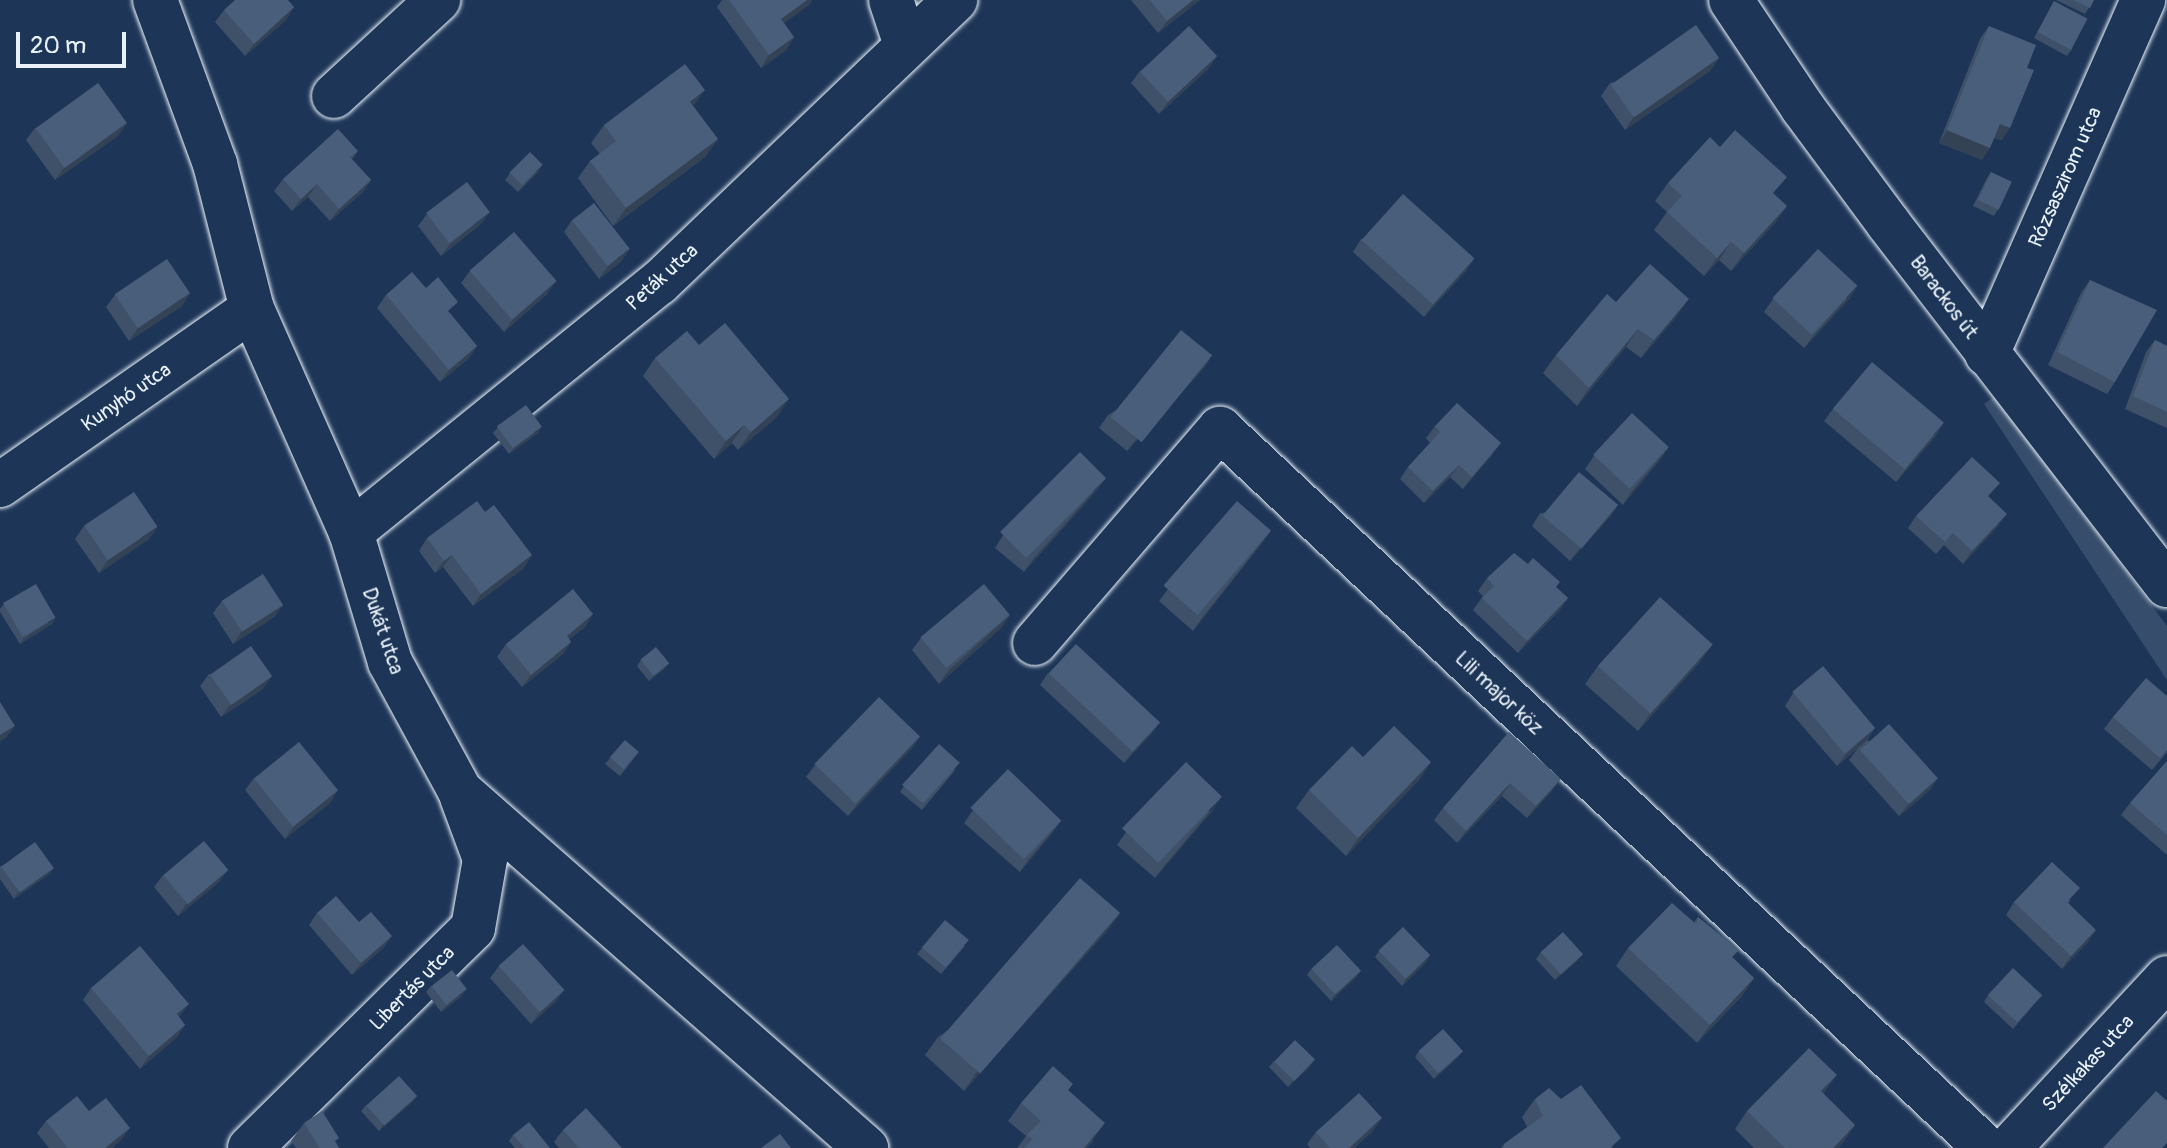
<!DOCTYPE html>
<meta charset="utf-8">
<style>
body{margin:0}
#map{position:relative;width:2167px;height:1148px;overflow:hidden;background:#1d3557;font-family:Pangolin,sans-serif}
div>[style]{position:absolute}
.green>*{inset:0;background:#374d6c}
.roads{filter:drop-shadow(0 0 2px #e8f1f8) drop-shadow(0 0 2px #e8f1f8)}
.street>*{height:44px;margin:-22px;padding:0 22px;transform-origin:22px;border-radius:22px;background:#1d3557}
.wall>*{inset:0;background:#3f5169}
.shaded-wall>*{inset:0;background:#334255}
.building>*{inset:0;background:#495e7a;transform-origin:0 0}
span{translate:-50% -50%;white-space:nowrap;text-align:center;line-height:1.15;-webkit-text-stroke:7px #1d3557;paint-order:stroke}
.street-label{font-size:20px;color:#e8f1f8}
.scale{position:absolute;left:16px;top:32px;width:110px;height:36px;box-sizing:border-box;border:4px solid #e8f1f8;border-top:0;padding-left:10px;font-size:24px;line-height:28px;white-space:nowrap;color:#e8f1f8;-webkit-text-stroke:6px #1d3557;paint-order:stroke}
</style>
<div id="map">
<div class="green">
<i style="clip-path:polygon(1995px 396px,2167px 626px,2167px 680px,1984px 404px)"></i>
</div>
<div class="roads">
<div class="street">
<i style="left:155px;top:0;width:175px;rotate:69.9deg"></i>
<i style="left:215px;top:164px;width:150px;rotate:75.7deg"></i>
<i style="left:252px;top:309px;width:244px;rotate:66.1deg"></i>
<i style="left:351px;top:532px;width:136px;rotate:73.3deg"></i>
<i style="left:390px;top:662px;width:147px;rotate:61.5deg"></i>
<i style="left:460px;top:791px;width:541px;rotate:41.33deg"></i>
<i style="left:891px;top:0;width:47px;rotate:71.6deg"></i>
<i style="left:1731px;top:0;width:130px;rotate:56.3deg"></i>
<i style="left:1803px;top:108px;width:143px;rotate:53.5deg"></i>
<i style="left:1888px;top:223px;width:457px;rotate:52.4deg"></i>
<i style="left:334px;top:96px;width:142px;rotate:-42.7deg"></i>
<i style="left:1987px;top:354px;width:387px;rotate:-66.2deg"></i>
<i style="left:0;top:485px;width:307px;rotate:-34.9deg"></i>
<i style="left:351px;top:532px;width:396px;rotate:-39deg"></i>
<i style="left:659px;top:283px;width:410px;rotate:-43.7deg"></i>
<i style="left:1035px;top:643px;width:283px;rotate:-49.2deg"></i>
<i style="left:1220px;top:429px;width:1051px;rotate:43.19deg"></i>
<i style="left:250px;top:1148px;width:313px;rotate:-44.6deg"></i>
<i style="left:473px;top:928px;width:70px;rotate:-80.1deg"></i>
<i style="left:485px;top:859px;width:66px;rotate:-110.4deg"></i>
<i style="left:2009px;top:1148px;width:232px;rotate:-47.1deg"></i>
</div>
</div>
<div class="wall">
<i style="clip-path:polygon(722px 0,812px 0,809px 5px,784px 23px,794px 37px,786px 50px,761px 68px,717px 7px)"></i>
<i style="clip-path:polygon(1131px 0,1200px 0,1158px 33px)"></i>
<i style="clip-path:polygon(2056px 0,2094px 0,2085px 14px)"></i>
<i style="clip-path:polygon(2054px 1px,2072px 49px,2067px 56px,2034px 38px)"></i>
<i style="clip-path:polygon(294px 7px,286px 20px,245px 56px,215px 22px,224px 10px)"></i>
<i style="clip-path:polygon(1989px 26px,2027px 68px,2002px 140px,1994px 138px,1982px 160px,1939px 143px,1980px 39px)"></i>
<i style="clip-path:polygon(1217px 56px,1208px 69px,1159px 114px,1131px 83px,1140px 71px)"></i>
<i style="clip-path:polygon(1719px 58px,1710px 71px,1625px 130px,1601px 96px,1610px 83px)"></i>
<i style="clip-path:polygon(694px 107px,718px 139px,705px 157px,613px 226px,578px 178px,590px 161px,600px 154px,591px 143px,604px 125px)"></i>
<i style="clip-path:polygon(127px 123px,118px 136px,55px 180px,26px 140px,35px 128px)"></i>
<i style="clip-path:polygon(358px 151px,352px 159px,371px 180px,362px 193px,330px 221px,308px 197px,292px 211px,274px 191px,283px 179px)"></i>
<i style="clip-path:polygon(539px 171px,518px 192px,505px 180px,510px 173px)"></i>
<i style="clip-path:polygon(1991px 172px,1998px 209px,1994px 216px,1973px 206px,1987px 178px)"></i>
<i style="clip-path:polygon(1668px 183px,1774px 195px,1787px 206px,1774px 224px,1731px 271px,1719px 260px,1704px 276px,1654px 230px,1667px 212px,1655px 201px)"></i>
<i style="clip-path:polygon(427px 214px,481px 224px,441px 256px,418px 226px)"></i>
<i style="clip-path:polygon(572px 220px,621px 262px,599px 279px,564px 232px)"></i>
<i style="clip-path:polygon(1361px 239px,1474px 259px,1465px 272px,1424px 317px,1353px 252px)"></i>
<i style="clip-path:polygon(470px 271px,547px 294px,504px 332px,461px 283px)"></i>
<i style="clip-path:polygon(2090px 280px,2115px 382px,2107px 394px,2048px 365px,2081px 293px)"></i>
<i style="clip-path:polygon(190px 293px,182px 306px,129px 341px,106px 307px,115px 295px)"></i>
<i style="clip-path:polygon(386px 295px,450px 313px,477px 346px,469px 358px,440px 382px,377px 308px)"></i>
<i style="clip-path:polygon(1850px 298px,1804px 348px,1764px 312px,1773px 299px)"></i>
<i style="clip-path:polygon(1616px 302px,1676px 317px,1641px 358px,1626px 347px,1577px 406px,1543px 373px,1556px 355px)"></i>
<i style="clip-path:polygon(2155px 340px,2167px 346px,2167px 428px,2125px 409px,2146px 352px)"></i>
<i style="clip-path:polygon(699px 345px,777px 417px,738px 450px,732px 443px,714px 459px,643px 376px,655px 358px)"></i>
<i style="clip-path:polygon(1212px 355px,1204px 368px,1127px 451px,1099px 428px,1108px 415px)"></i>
<i style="clip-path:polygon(1833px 409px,1936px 436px,1896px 482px,1824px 421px)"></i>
<i style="clip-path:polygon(1435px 426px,1492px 455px,1463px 489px,1450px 477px,1424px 503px,1400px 479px,1408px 467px,1430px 443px,1426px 438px)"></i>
<i style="clip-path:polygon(498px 427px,538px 433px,509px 454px,493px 433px)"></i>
<i style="clip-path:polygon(1669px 447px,1623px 505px,1585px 469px,1594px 456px)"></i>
<i style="clip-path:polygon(1097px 490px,1024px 572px,995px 548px,1003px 535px)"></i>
<i style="clip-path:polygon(1989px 498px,1998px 526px,1963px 564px,1944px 545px,1936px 554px,1908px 528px,1916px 516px)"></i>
<i style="clip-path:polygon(1618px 505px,1609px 518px,1570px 561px,1532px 526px,1540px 513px)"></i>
<i style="clip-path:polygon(84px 526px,149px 539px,99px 573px,75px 539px)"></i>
<i style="clip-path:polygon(1271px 531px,1193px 631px,1159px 601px,1168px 589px)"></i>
<i style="clip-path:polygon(427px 538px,524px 568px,473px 606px,443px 567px,435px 573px,419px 551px)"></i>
<i style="clip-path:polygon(1487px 578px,1556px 587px,1568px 598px,1559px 611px,1518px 653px,1473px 610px,1483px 596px,1478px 591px)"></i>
<i style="clip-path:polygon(222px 601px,283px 605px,274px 617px,233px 644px,213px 613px)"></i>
<i style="clip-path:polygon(4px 604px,52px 624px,20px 644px,0 612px,0 609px)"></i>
<i style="clip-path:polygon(593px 614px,585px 627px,569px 639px,571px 642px,563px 654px,522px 687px,497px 657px,506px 644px)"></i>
<i style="clip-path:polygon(1010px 615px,1001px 628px,939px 684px,912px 650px,921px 638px)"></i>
<i style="clip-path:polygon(641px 660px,669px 663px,664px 669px,649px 681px,637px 666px)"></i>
<i style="clip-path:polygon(1700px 662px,1638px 731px,1585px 684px,1598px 666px)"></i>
<i style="clip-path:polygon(1048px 673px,1160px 722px,1151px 734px,1124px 763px,1040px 685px)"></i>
<i style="clip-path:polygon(209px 674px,263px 689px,221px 717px,200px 686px)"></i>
<i style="clip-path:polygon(1793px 693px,1875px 728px,1867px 740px,1938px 778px,1929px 791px,1899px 816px,1849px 760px,1858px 748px,1837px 766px,1785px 706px)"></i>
<i style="clip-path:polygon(2113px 717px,2167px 752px,2152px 770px,2104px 729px)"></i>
<i style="clip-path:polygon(1509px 732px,1552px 791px,1527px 818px,1502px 796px,1457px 843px,1434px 820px,1443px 808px)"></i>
<i style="clip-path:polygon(920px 736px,912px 748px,848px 816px,806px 777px,815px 765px)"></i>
<i style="clip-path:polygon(639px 752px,620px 776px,605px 764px,610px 758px)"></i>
<i style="clip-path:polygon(1363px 757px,1431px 762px,1419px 780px,1346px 856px,1296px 808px,1309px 790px)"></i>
<i style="clip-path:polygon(2167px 761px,2167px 855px,2121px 815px,2130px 803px)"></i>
<i style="clip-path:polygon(956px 769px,922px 810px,900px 792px,904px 786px)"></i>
<i style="clip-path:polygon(254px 778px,338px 790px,330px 803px,285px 839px,245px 790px)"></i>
<i style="clip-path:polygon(973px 810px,1061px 821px,1052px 833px,1020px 872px,964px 823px)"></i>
<i style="clip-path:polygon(1213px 810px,1155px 878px,1117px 845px,1126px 832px)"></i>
<i style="clip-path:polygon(0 866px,54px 868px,49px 874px,14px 899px,0 879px)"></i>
<i style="clip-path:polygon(163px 875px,219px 882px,178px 916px,154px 887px)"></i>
<i style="clip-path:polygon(2071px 900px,2069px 903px,2088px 942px,2062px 969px,2006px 915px,2014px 902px)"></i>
<i style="clip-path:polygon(317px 913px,392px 936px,383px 948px,352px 975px,309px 925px)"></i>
<i style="clip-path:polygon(1120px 913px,1107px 931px,964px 1091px,925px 1055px,938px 1037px)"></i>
<i style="clip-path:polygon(1698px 917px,1733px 958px,1754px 978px,1742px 996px,1697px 1043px,1616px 966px,1628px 948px,1694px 922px)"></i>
<i style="clip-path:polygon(965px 946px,941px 974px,917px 954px,922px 948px)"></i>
<i style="clip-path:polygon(1379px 951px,1430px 955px,1426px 962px,1402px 986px,1375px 957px)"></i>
<i style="clip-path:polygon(1541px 952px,1578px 960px,1555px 980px,1536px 959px)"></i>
<i style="clip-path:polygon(499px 966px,564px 990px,555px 1002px,531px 1024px,490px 978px)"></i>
<i style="clip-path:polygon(1311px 969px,1361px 971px,1356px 977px,1331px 1001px,1307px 975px)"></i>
<i style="clip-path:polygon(431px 986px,462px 996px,441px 1012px,426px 992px)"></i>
<i style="clip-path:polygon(91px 988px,179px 1017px,185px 1025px,177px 1037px,140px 1069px,83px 1000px)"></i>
<i style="clip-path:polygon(1988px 995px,2042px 995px,2013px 1029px,1984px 1002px)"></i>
<i style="clip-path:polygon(1419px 1051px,1463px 1051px,1458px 1057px,1434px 1079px,1415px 1057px)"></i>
<i style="clip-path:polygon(1274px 1061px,1310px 1066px,1288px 1087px,1269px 1067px)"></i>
<i style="clip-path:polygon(1069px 1091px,1093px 1141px,1087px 1148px,1017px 1148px,1026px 1136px,1008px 1121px,1021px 1103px)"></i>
<i style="clip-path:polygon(1823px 1094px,1855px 1125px,1838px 1148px,1754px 1148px,1735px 1129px,1747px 1111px)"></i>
<i style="clip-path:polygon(417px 1096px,412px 1102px,379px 1131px,361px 1111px,366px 1105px)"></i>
<i style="clip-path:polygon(1535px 1099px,1614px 1148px,1501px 1148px,1504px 1144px,1527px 1127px,1522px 1117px)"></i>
<i style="clip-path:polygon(89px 1111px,130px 1128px,121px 1140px,112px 1148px,49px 1148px,37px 1133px,46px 1121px)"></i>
<i style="clip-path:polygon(304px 1123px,336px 1143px,339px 1148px,296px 1148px,291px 1141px)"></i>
<i style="clip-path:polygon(563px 1130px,622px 1148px,559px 1148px,554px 1142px)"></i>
<i style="clip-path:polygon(1373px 1131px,1354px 1148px,1310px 1148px,1307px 1144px,1316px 1132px)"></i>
<i style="clip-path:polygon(513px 1135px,550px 1148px,515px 1148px,509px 1141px)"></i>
</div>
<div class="shaded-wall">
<i style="clip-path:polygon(807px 0,812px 0,809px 5px,772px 32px,781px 19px)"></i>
<i style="clip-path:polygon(1193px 0,1200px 0,1158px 33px,1167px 21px)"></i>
<i style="clip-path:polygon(294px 7px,286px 20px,245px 56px,254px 44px)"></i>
<i style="clip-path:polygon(794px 37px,786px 50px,761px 68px,769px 55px)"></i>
<i style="clip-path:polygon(1217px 56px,1208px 69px,1159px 114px,1168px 102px)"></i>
<i style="clip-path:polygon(1719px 58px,1710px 71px,1625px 130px,1633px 118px)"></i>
<i style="clip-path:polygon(705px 90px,692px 108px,690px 102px)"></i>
<i style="clip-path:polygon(127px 123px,118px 136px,55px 180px,64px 168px)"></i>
<i style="clip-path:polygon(2000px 124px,2010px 128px,2002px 140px,1991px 136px)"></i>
<i style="clip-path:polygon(1947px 130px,1990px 148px,1982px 160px,1939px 143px)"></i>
<i style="clip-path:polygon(718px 139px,705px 157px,613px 226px,626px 208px)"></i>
<i style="clip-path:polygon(543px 165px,539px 171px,518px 192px,523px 186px)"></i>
<i style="clip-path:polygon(371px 180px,362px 193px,330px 221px,339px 209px)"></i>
<i style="clip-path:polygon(317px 184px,308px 197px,292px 211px,301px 199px)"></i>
<i style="clip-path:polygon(1787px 206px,1774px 224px,1731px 271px,1744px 253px)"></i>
<i style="clip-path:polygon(490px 212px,481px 224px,441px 256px,450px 244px)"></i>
<i style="clip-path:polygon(1731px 242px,1719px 260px,1704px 276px,1717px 258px)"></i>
<i style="clip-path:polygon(630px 249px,621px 262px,599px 279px,608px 266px)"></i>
<i style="clip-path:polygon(1474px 259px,1465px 272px,1424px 317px,1433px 305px)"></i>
<i style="clip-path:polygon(556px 281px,547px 294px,504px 332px,513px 319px)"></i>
<i style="clip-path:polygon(1858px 286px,1850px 298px,1804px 348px,1813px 336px)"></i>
<i style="clip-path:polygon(190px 293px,182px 306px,129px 341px,138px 328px)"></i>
<i style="clip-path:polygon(1689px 299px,1676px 317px,1641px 358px,1654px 340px)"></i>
<i style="clip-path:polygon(1638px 329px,1626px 347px,1577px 406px,1589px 388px)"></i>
<i style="clip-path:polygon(477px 346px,469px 358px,440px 382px,449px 370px)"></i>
<i style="clip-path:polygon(1212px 355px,1204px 368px,1127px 451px,1136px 439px)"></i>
<i style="clip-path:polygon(789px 399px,777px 417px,738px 450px,751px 432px)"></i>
<i style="clip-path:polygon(1944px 423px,1936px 436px,1896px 482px,1905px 470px)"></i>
<i style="clip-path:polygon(744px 425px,732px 443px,714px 459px,726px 441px)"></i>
<i style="clip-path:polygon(542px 427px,538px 433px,509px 454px,514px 448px)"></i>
<i style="clip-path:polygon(1501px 443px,1492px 455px,1463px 489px,1472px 477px)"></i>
<i style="clip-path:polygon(1669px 447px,1661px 459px,1623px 505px,1631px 492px)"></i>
<i style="clip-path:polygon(1459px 465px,1450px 477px,1424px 503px,1433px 491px)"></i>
<i style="clip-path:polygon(1106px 478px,1097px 490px,1024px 572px,1033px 559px)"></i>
<i style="clip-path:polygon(1618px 505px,1609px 518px,1570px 561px,1579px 549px)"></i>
<i style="clip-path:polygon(2007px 514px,1998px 526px,1963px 564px,1972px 551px)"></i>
<i style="clip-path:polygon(158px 527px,149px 539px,99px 573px,108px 560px)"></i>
<i style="clip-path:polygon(1271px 531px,1262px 543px,1193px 631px,1201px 619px)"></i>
<i style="clip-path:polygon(452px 555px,443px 567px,435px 573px,444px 561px)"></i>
<i style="clip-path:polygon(532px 555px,524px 568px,473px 606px,481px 594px)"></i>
<i style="clip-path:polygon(1568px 598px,1559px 611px,1518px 653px,1527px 641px)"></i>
<i style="clip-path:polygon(283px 605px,274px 617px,233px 644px,242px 631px)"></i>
<i style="clip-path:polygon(593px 614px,585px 627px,558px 649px,567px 636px)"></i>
<i style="clip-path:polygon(1010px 615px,1001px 628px,939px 684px,948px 671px)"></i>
<i style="clip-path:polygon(56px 618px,52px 624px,20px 644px,24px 638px)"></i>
<i style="clip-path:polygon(571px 642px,563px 654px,522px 687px,531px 675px)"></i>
<i style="clip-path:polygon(1713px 644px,1700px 662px,1638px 731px,1650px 714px)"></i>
<i style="clip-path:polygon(669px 663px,664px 669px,649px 681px,654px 675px)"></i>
<i style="clip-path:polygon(272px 676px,263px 689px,221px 717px,230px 705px)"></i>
<i style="clip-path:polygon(1160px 722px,1151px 734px,1124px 763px,1133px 751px)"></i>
<i style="clip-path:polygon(15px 726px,6px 738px,0 742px,0 735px)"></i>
<i style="clip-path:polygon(1875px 728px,1867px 740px,1837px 766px,1846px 754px)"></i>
<i style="clip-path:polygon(920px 736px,912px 748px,848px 816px,857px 804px)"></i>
<i style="clip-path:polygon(1431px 762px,1419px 780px,1346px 856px,1358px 838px)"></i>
<i style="clip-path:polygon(1938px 778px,1929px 791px,1899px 816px,1908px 804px)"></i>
<i style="clip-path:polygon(1561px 779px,1552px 791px,1527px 818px,1536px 806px)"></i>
<i style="clip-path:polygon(1510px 783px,1502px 796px,1457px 843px,1466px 831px)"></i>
<i style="clip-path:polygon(338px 790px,330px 803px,285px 839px,293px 827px)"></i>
<i style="clip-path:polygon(1222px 797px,1213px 810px,1155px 878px,1164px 866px)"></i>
<i style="clip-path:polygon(1061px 821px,1052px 833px,1020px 872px,1028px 860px)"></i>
<i style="clip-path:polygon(54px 868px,49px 874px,14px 899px,18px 892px)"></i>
<i style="clip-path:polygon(228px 870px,219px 882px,178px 916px,186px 904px)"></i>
<i style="clip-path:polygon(1120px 913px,1107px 931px,964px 1091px,976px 1073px)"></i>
<i style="clip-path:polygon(2096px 930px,2088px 942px,2062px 969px,2071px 956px)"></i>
<i style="clip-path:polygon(392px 936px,383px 948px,352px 975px,361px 963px)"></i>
<i style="clip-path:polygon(1583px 954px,1578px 960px,1555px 980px,1560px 974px)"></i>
<i style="clip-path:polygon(1430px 955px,1426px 962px,1402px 986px,1406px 979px)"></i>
<i style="clip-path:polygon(1361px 971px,1356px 977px,1331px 1001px,1335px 994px)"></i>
<i style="clip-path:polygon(1754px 978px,1742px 996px,1697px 1043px,1710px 1025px)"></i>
<i style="clip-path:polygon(467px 989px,462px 996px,441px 1012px,446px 1006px)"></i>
<i style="clip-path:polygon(564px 990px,555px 1002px,531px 1024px,540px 1012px)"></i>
<i style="clip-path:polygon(189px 1004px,180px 1016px,168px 1026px,177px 1014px)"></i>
<i style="clip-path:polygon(185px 1025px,177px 1037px,140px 1069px,149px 1056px)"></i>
<i style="clip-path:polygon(1463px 1051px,1458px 1057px,1434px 1079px,1439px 1072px)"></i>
<i style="clip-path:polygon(1315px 1059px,1310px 1066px,1288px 1087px,1293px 1081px)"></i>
<i style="clip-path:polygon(1837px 1075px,1824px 1093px,1808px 1109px,1821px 1091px)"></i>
<i style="clip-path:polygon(417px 1096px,412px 1102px,379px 1131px,383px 1125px)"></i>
<i style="clip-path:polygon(1382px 1118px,1373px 1131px,1354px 1148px,1349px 1148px)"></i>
<i style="clip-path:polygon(1105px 1123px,1087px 1148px,1084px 1148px)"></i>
<i style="clip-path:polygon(1855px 1125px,1843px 1143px,1838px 1148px,1833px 1148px)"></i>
<i style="clip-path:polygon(130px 1128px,121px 1140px,112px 1148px,105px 1148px)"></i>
</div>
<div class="building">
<i style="clip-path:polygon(235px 0,288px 0,294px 7px,254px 44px,224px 10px)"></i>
<i style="clip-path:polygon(729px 0,807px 0,781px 19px,794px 37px,769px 55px)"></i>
<i style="clip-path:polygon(1150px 0,1193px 0,1167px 21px)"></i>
<i style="clip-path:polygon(2073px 0,2094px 0,2090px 8px)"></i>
<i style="left:2054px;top:1px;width:38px;height:35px;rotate:28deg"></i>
<i style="left:1696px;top:25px;width:40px;height:104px;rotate:55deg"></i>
<i style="left:1189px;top:26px;width:41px;height:67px;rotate:47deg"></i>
<i style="clip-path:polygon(1989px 26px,2036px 45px,2027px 68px,2034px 70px,2010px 128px,2000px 124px,1990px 148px,1947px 130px)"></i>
<i style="clip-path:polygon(685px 64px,705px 90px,690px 102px,718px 139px,626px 208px,590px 161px,616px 141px,604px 125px)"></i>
<i style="left:98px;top:83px;width:49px;height:77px;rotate:54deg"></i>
<i style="clip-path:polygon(338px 129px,358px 151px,350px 157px,371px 180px,339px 209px,317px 184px,301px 199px,283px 179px)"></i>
<i style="clip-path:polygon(1735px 130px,1787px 177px,1773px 193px,1787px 206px,1744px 253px,1731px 242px,1717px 258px,1667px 212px,1682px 196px,1668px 183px,1710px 137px,1720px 147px)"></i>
<i style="left:530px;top:152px;width:18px;height:29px;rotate:45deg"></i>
<i style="left:1991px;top:172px;width:23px;height:31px;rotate:25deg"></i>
<i style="left:467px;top:182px;width:38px;height:51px;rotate:53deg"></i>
<i style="left:1403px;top:194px;width:96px;height:62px;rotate:42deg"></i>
<i style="left:594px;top:203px;width:58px;height:28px;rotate:52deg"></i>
<i style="left:514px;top:232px;width:65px;height:59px;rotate:49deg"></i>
<i style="left:1818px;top:249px;width:54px;height:67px;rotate:43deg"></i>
<i style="left:167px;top:259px;width:41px;height:63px;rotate:56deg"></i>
<i style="clip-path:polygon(1650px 264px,1689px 299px,1654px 340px,1638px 329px,1589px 388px,1556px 355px,1607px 294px,1616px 302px)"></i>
<i style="clip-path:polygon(412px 272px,426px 288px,438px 277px,458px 302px,448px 311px,477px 346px,449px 370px,386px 295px)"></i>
<i style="clip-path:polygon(2090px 280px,2157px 310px,2115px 382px,2057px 352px)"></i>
<i style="clip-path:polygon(725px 323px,789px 399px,751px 432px,744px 425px,726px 441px,655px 358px,687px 331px,699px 345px)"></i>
<i style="left:1181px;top:330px;width:40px;height:112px;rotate:39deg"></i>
<i style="clip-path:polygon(2155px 340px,2167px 346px,2167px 412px,2133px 396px)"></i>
<i style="left:1872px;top:362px;width:94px;height:61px;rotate:40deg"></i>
<i style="clip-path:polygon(1457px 403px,1501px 443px,1472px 477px,1459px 465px,1433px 491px,1408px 467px,1440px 432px,1435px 426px)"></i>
<i style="left:526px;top:405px;width:27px;height:36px;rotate:54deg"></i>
<i style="left:1632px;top:413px;width:50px;height:57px;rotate:43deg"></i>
<i style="left:1080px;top:452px;width:37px;height:113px;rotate:45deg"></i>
<i style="clip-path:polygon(1972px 457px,2000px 483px,1988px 496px,2007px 514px,1972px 551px,1953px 533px,1945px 542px,1916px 516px)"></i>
<i style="left:1579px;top:472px;width:51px;height:57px;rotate:40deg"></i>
<i style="left:134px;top:492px;width:42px;height:60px;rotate:56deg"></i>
<i style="clip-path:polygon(477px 501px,485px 512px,494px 505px,532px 555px,481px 594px,452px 555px,444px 561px,427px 538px)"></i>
<i style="left:1237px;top:501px;width:45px;height:112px;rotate:41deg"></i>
<i style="clip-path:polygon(1514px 553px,1528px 564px,1533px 558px,1560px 582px,1556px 587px,1568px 598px,1527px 641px,1482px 598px,1494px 586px,1487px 578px)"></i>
<i style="left:263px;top:574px;width:37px;height:49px;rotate:57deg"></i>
<i style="left:36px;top:584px;width:39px;height:38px;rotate:60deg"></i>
<i style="left:984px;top:584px;width:40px;height:83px;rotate:50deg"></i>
<i style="clip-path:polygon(573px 589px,593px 614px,567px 636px,571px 642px,531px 675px,506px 644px)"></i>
<i style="left:1660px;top:597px;width:71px;height:93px;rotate:42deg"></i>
<i style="left:1076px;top:644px;width:115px;height:40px;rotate:43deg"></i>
<i style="left:251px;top:646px;width:37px;height:50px;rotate:55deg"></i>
<i style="left:656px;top:647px;width:21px;height:20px;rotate:51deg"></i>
<i style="left:1823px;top:666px;width:81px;height:40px;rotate:50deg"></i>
<i style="clip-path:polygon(2146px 678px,2167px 696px,2167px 750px,2160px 758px,2113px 717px)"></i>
<i style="left:879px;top:697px;width:57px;height:93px;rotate:44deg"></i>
<i style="clip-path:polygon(0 702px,15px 726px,0 735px)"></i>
<i style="left:1889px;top:724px;width:73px;height:39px;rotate:48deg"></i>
<i style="clip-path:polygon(1394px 726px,1431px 762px,1358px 838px,1309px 790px,1352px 746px,1363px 757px)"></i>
<i style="clip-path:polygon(1509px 732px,1561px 779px,1536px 806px,1510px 783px,1466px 831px,1443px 808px)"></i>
<i style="left:625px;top:740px;width:18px;height:23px;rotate:41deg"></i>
<i style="left:299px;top:742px;width:62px;height:58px;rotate:51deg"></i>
<i style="left:939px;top:744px;width:28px;height:55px;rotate:42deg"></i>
<i style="clip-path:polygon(2167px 761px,2167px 835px,2130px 803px)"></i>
<i style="left:1186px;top:762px;width:50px;height:92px;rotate:44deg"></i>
<i style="left:1008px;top:769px;width:74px;height:54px;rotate:44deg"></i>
<i style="left:204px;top:841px;width:38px;height:53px;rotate:50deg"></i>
<i style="left:35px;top:842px;width:32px;height:42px;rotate:54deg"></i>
<i style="clip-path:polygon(2052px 862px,2080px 888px,2067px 902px,2096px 930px,2071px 956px,2014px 902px)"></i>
<i style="left:1080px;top:878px;width:53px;height:213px;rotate:41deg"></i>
<i style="clip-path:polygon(336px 896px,359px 922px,371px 912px,392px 936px,361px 963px,317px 913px)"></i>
<i style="clip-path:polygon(1672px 903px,1696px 924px,1698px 917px,1739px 950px,1732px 957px,1754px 978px,1710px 1025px,1628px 948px)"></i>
<i style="left:945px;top:920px;width:31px;height:36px;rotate:40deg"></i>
<i style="left:1403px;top:927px;width:39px;height:34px;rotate:46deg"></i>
<i style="left:1563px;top:932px;width:30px;height:30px;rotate:48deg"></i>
<i style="left:523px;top:944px;width:62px;height:33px;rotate:48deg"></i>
<i style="left:1337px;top:945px;width:35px;height:35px;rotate:47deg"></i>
<i style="clip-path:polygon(140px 946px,189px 1004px,177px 1014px,185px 1025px,149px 1056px,91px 988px)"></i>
<i style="left:2013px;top:968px;width:40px;height:37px;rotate:43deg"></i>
<i style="left:452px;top:970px;width:24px;height:26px;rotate:52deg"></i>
<i style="left:1443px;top:1029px;width:30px;height:33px;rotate:48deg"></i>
<i style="left:1295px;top:1040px;width:28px;height:30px;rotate:44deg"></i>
<i style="clip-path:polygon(1809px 1048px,1837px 1075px,1821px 1091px,1855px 1125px,1833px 1148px,1785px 1148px,1747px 1111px)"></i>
<i style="clip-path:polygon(1053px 1066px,1073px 1084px,1068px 1090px,1105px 1123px,1084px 1148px,1024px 1148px,1033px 1139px,1027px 1135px,1041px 1121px,1021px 1103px)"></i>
<i style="left:399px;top:1076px;width:27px;height:44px;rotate:48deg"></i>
<i style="clip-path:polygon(1581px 1085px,1621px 1138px,1610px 1148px,1504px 1148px,1504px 1144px,1543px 1116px,1535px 1099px,1549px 1088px,1561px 1099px)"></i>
<i style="clip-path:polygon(2156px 1091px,2167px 1101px,2167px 1143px,2162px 1148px,2103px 1148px)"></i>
<i style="clip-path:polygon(1359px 1093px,1382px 1118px,1349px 1148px,1330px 1148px,1316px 1132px)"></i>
<i style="clip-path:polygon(77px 1096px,89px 1111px,106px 1098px,130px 1128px,105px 1148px,68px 1148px,46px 1121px)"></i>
<i style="clip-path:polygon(586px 1108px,622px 1148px,579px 1148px,563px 1130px)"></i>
<i style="clip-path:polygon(322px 1111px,339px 1138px,335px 1141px,339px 1148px,320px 1148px,304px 1123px)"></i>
<i style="clip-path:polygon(529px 1122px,550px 1148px,525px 1148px,513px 1135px)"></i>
<i style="clip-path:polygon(780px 1134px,791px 1148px,761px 1148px)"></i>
</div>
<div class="street-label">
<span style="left:2065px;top:177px;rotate:-66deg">Rózsaszirom utca</span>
<span style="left:662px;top:277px;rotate:-42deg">Peták utca</span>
<span style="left:1944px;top:297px;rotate:53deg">Barackos út</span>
<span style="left:126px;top:397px;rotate:-35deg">Kunyhó utca</span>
<span style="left:383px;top:631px;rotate:71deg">Dukát utca</span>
<span style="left:1499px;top:693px;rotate:43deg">Lili major köz</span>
<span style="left:412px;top:988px;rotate:-45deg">Libertás utca</span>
<span style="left:2088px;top:1063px;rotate:-47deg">Szélkakas utca</span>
</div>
<div class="scale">20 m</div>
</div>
